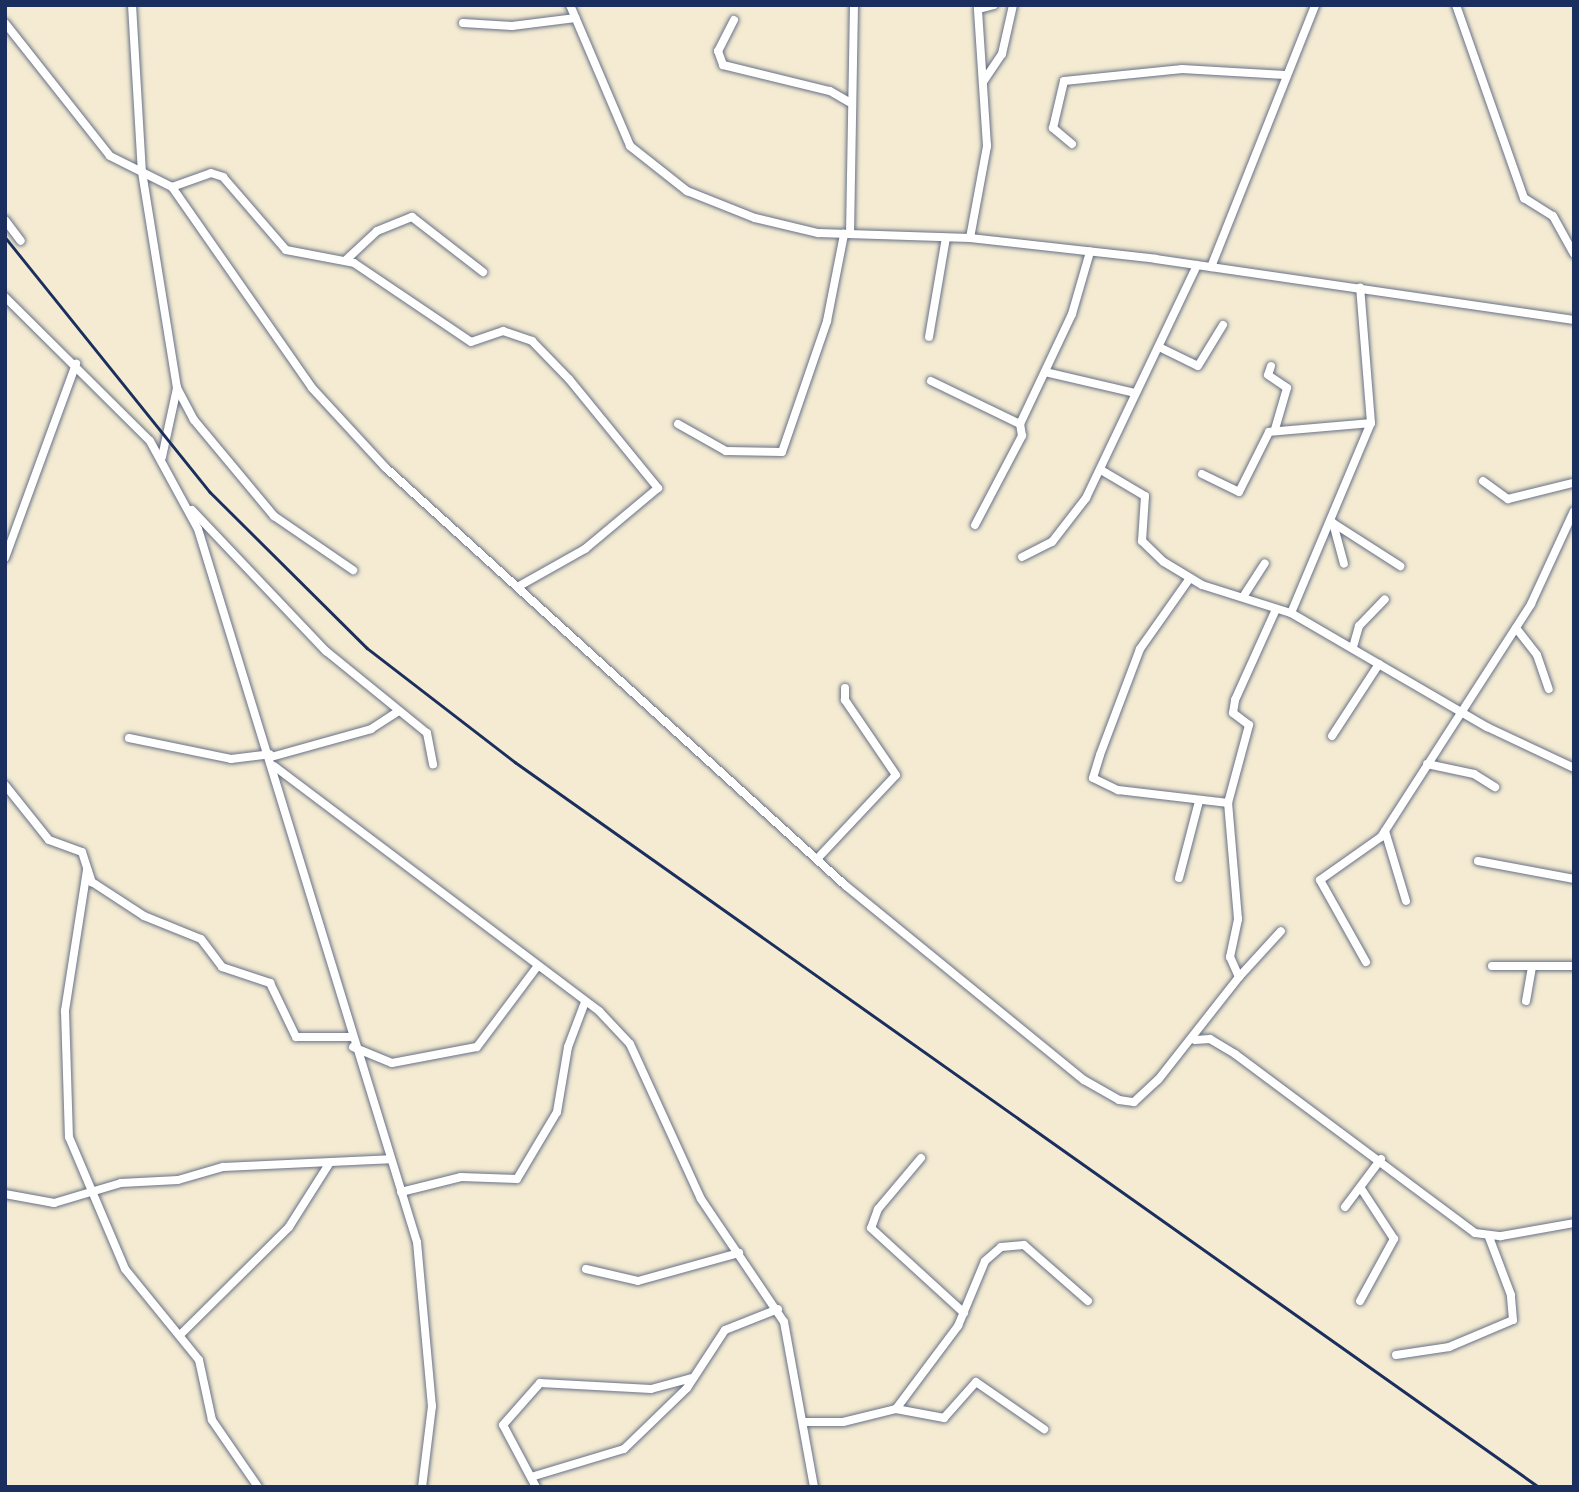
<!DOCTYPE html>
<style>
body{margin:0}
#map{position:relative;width:1579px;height:1492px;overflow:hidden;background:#f4ebd2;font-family:Mali,sans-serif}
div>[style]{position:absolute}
.roads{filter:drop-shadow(0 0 2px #677187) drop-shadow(0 0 2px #677187)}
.minor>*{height:8px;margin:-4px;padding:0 4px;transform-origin:4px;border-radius:4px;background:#fff}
.rail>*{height:2.5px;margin:-1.25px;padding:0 1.25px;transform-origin:1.25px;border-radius:1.25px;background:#1b2f5e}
span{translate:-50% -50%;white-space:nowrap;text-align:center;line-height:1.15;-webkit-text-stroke:5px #fcf5e5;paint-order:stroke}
.frame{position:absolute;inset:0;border:7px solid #1b2f5e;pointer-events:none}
</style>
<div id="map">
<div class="roads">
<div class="minor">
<i style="left:132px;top:5px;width:167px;rotate:86.6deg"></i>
<i style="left:142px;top:172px;width:219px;rotate:80.8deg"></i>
<i style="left:177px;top:388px;width:36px;rotate:62deg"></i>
<i style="left:194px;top:420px;width:125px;rotate:50.2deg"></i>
<i style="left:274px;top:516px;width:96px;rotate:34.4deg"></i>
<i style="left:570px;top:5px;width:153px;rotate:66.9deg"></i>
<i style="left:630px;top:146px;width:73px;rotate:38.3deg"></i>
<i style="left:687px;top:191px;width:73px;rotate:21.7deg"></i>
<i style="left:755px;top:218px;width:65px;rotate:13.4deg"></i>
<i style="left:818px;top:233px;width:152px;rotate:1.9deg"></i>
<i style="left:970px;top:238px;width:187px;rotate:6.4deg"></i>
<i style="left:1156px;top:259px;width:422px;rotate:8.3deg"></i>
<i style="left:1456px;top:5px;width:205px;rotate:70.6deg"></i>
<i style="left:1524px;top:198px;width:34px;rotate:32deg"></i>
<i style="left:1553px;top:216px;width:43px;rotate:61.1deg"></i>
<i style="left:734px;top:20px;width:35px;rotate:117deg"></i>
<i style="left:718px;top:51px;width:15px;rotate:70deg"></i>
<i style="left:723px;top:65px;width:110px;rotate:13.7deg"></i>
<i style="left:830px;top:91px;width:22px;rotate:30deg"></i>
<i style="left:5px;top:23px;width:169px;rotate:51.7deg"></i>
<i style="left:110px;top:156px;width:69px;rotate:26.6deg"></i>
<i style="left:172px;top:187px;width:245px;rotate:55.1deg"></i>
<i style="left:312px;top:388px;width:108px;rotate:47.3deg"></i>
<i style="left:385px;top:467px;width:623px;rotate:42.27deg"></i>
<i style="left:846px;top:886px;width:307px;rotate:39.2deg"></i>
<i style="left:1084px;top:1080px;width:40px;rotate:29.7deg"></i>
<i style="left:1119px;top:1100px;width:15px;rotate:8deg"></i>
<i style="left:1134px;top:1102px;width:33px;rotate:-43deg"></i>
<i style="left:1158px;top:1080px;width:131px;rotate:-51.8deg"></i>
<i style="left:1239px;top:977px;width:22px;rotate:-114deg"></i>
<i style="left:1230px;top:957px;width:39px;rotate:-78deg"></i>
<i style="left:1238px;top:919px;width:116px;rotate:-94.9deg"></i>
<i style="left:463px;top:23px;width:49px;rotate:3.5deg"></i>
<i style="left:512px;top:26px;width:64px;rotate:-7.1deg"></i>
<i style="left:983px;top:82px;width:34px;rotate:-56deg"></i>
<i style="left:1002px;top:54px;width:50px;rotate:-77.3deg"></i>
<i style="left:1072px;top:144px;width:25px;rotate:-140deg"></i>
<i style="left:1053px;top:128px;width:48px;rotate:-76.8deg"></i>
<i style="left:1064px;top:81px;width:119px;rotate:-5.8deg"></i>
<i style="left:1182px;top:69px;width:103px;rotate:3.3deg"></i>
<i style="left:172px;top:187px;width:41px;rotate:-19.7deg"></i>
<i style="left:211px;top:173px;width:13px;rotate:18deg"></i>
<i style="left:223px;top:177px;width:96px;rotate:49.2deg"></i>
<i style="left:286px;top:250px;width:69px;rotate:10.8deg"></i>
<i style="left:354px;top:263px;width:141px;rotate:34deg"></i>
<i style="left:471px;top:342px;width:34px;rotate:-19deg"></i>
<i style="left:503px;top:331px;width:31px;rotate:19deg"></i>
<i style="left:532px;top:341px;width:53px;rotate:45.8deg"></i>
<i style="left:569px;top:379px;width:141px;rotate:50.8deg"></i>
<i style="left:658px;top:488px;width:95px;rotate:140.1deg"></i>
<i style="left:585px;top:549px;width:76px;rotate:150.7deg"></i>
<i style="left:5px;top:220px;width:26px;rotate:53deg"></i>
<i style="left:850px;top:234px;width:229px;rotate:-89deg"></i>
<i style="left:970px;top:238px;width:94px;rotate:-79.5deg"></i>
<i style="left:987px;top:146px;width:137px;rotate:-93.8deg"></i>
<i style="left:978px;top:9px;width:16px;rotate:-14deg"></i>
<i style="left:346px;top:260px;width:42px;rotate:-43.1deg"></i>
<i style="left:377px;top:231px;width:38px;rotate:-22deg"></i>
<i style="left:412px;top:217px;width:90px;rotate:37.8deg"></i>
<i style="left:1211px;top:267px;width:282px;rotate:-68.3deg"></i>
<i style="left:5px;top:297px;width:204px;rotate:44.8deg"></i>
<i style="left:150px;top:441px;width:100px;rotate:61.4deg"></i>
<i style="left:198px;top:529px;width:746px;rotate:72.93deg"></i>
<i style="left:417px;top:1242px;width:165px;rotate:84.8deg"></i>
<i style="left:432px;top:1406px;width:82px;rotate:97deg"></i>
<i style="left:929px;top:337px;width:100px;rotate:-80.3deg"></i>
<i style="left:1159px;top:347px;width:43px;rotate:26deg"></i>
<i style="left:1198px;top:366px;width:48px;rotate:-58.6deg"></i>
<i style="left:1271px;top:366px;width:9px;rotate:108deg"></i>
<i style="left:1268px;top:375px;width:23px;rotate:34deg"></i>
<i style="left:1287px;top:388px;width:43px;rotate:106.3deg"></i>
<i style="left:1045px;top:372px;width:92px;rotate:13.1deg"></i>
<i style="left:931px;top:381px;width:99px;rotate:25.8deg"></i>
<i style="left:1020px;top:424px;width:122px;rotate:-64.7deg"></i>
<i style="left:1072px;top:314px;width:65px;rotate:-73.8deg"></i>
<i style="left:678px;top:424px;width:55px;rotate:29.4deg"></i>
<i style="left:726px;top:451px;width:56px;rotate:1deg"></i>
<i style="left:782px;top:452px;width:139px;rotate:-71deg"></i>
<i style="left:827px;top:321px;width:89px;rotate:-78.9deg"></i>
<i style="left:162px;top:457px;width:71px;rotate:-77.7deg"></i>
<i style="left:1101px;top:470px;width:51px;rotate:30.6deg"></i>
<i style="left:1145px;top:496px;width:45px;rotate:93.8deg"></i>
<i style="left:1142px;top:541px;width:30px;rotate:44deg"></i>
<i style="left:1164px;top:562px;width:44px;rotate:31.2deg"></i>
<i style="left:1202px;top:585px;width:93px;rotate:17.5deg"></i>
<i style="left:1291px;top:613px;width:227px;rotate:30.2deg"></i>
<i style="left:1487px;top:727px;width:96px;rotate:25.2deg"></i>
<i style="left:1202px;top:474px;width:41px;rotate:25.9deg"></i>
<i style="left:1239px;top:492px;width:67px;rotate:-63.4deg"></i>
<i style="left:1269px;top:432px;width:102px;rotate:-5deg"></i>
<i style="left:1483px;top:481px;width:31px;rotate:36deg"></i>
<i style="left:1508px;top:499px;width:66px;rotate:-14deg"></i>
<i style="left:192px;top:510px;width:195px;rotate:46.5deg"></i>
<i style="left:326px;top:651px;width:130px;rotate:39.1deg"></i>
<i style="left:427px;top:733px;width:32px;rotate:79deg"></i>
<i style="left:1333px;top:523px;width:80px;rotate:32.7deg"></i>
<i style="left:1333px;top:523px;width:42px;rotate:75deg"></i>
<i style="left:975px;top:525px;width:101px;rotate:-62.2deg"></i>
<i style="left:1022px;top:436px;width:12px;rotate:-99deg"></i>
<i style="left:1022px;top:557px;width:34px;rotate:-27deg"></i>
<i style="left:1052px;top:542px;width:56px;rotate:-52.3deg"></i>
<i style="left:1086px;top:498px;width:258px;rotate:-64.5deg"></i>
<i style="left:5px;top:558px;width:207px;rotate:-69.9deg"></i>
<i style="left:1190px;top:578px;width:87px;rotate:125.2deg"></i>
<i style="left:1140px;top:649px;width:113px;rotate:110.7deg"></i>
<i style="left:1100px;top:755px;width:24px;rotate:107deg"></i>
<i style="left:1093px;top:778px;width:28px;rotate:26deg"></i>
<i style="left:1118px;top:790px;width:111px;rotate:6.7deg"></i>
<i style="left:1228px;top:803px;width:81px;rotate:-74.9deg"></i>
<i style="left:1249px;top:725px;width:20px;rotate:-143deg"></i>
<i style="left:1233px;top:713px;width:13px;rotate:-81deg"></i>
<i style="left:1235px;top:700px;width:100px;rotate:-65.7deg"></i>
<i style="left:1243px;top:597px;width:40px;rotate:-57.1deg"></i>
<i style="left:1291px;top:613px;width:206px;rotate:-67.2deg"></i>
<i style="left:1371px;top:423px;width:136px;rotate:-94.6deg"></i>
<i style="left:1516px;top:628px;width:34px;rotate:52deg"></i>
<i style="left:1537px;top:655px;width:36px;rotate:71deg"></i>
<i style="left:1353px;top:647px;width:22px;rotate:-74deg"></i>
<i style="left:1359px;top:626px;width:37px;rotate:-46deg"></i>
<i style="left:1332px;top:736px;width:86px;rotate:-56.9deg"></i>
<i style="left:129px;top:738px;width:104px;rotate:11.6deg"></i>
<i style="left:231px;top:759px;width:39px;rotate:-7deg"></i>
<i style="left:271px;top:757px;width:104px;rotate:-15.6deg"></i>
<i style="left:371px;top:729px;width:31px;rotate:-33deg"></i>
<i style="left:1427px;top:764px;width:48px;rotate:12deg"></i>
<i style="left:1474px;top:774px;width:25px;rotate:32deg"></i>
<i style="left:274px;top:766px;width:407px;rotate:37deg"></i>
<i style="left:599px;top:1011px;width:45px;rotate:46.8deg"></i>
<i style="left:630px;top:1044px;width:170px;rotate:65.4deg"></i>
<i style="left:701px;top:1199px;width:148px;rotate:56deg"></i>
<i style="left:784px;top:1322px;width:168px;rotate:79.7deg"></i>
<i style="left:5px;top:785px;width:70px;rotate:51.3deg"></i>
<i style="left:49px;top:840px;width:35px;rotate:20deg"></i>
<i style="left:82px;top:852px;width:32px;rotate:72deg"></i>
<i style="left:92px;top:882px;width:62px;rotate:33.2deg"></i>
<i style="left:144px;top:916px;width:61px;rotate:22deg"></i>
<i style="left:201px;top:939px;width:35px;rotate:53deg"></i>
<i style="left:222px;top:967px;width:51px;rotate:18.4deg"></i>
<i style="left:270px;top:983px;width:60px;rotate:64.3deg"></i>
<i style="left:296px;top:1037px;width:54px"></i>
<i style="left:1385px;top:831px;width:73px;rotate:73.3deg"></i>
<i style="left:817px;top:859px;width:115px;rotate:-46.8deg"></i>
<i style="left:896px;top:775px;width:91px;rotate:-124.2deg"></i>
<i style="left:845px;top:700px;width:12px;rotate:-90deg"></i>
<i style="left:1478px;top:861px;width:98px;rotate:10.6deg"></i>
<i style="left:87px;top:870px;width:143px;rotate:98.9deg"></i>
<i style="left:65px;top:1011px;width:126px;rotate:88.2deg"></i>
<i style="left:69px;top:1137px;width:143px;rotate:67deg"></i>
<i style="left:125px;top:1269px;width:117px;rotate:50.9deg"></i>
<i style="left:199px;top:1360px;width:61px;rotate:77.8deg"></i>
<i style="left:212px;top:1420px;width:81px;rotate:55.5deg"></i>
<i style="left:1179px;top:878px;width:80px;rotate:-75.4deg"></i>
<i style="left:1366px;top:962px;width:94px;rotate:-119.3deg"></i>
<i style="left:1320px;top:880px;width:75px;rotate:-35.2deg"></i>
<i style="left:1381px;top:837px;width:277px;rotate:-57.2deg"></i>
<i style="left:1531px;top:604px;width:102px;rotate:-65.2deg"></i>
<i style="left:1492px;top:966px;width:82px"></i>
<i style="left:1239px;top:977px;width:62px;rotate:-47.6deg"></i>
<i style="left:1526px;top:1001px;width:35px;rotate:-80deg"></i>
<i style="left:1195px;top:1040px;width:15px;rotate:-4deg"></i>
<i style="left:1210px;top:1039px;width:29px;rotate:31deg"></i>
<i style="left:1235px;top:1054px;width:299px;rotate:36.7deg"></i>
<i style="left:1475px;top:1233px;width:26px;rotate:7deg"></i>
<i style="left:1501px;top:1236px;width:74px;rotate:-10.1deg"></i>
<i style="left:353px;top:1047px;width:42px;rotate:22.3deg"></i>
<i style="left:392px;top:1063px;width:86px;rotate:-10.7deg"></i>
<i style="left:477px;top:1047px;width:99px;rotate:-53.2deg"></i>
<i style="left:921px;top:1158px;width:67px;rotate:130.1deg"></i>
<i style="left:878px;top:1209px;width:20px;rotate:110deg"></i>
<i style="left:871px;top:1228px;width:126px;rotate:42.4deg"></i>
<i style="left:401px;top:1192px;width:62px;rotate:-14deg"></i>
<i style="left:461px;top:1177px;width:56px;rotate:2deg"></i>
<i style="left:517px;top:1179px;width:78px;rotate:-59.2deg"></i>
<i style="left:557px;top:1112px;width:66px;rotate:-80.4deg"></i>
<i style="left:568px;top:1047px;width:48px;rotate:-69.3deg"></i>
<i style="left:5px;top:1194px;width:50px;rotate:10.4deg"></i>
<i style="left:54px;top:1203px;width:70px;rotate:-16.6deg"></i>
<i style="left:121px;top:1183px;width:57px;rotate:-3deg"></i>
<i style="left:178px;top:1180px;width:47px;rotate:-16.1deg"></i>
<i style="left:223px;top:1167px;width:167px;rotate:-2.7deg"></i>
<i style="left:1345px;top:1207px;width:60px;rotate:-53.1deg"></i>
<i style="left:586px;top:1269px;width:53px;rotate:13deg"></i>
<i style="left:638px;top:1281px;width:105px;rotate:-15.5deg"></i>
<i style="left:1360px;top:1301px;width:71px;rotate:-61.3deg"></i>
<i style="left:1394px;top:1239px;width:59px;rotate:-123.1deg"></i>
<i style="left:180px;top:1335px;width:153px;rotate:-44.7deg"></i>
<i style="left:289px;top:1227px;width:75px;rotate:-57.6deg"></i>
<i style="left:1396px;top:1355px;width:54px;rotate:-8.6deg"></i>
<i style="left:1449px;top:1347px;width:69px;rotate:-22.9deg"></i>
<i style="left:1513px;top:1320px;width:25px;rotate:-95deg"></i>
<i style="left:1511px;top:1295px;width:62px;rotate:-110.8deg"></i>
<i style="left:896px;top:1409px;width:49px;rotate:10.6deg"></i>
<i style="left:944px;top:1418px;width:48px;rotate:-48.4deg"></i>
<i style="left:976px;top:1382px;width:83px;rotate:34.7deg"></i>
<i style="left:803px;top:1422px;width:40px"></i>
<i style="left:843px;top:1422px;width:55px;rotate:-13.8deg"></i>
<i style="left:896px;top:1409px;width:104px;rotate:-53.2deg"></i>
<i style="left:958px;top:1326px;width:70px;rotate:-67.4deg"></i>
<i style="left:985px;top:1261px;width:21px;rotate:-41deg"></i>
<i style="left:1001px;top:1247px;width:23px;rotate:-5deg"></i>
<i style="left:1024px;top:1245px;width:85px;rotate:41.2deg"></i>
<i style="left:531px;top:1477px;width:97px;rotate:-16.8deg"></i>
<i style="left:624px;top:1449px;width:88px;rotate:-44.1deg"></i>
<i style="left:687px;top:1388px;width:69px;rotate:-56.8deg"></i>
<i style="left:725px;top:1330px;width:57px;rotate:-21.6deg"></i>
<i style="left:536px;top:1487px;width:70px;rotate:-118deg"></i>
<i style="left:503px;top:1425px;width:56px;rotate:-48.6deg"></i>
<i style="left:540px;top:1383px;width:111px;rotate:3.1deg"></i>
<i style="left:651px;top:1389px;width:42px;rotate:-15deg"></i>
</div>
</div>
<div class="rail">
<i style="left:5px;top:237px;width:327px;rotate:51.2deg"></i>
<i style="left:210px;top:492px;width:221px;rotate:44.8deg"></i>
<i style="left:367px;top:648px;width:187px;rotate:37.6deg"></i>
<i style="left:515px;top:762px;width:1255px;rotate:35.3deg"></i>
</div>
<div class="frame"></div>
</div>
